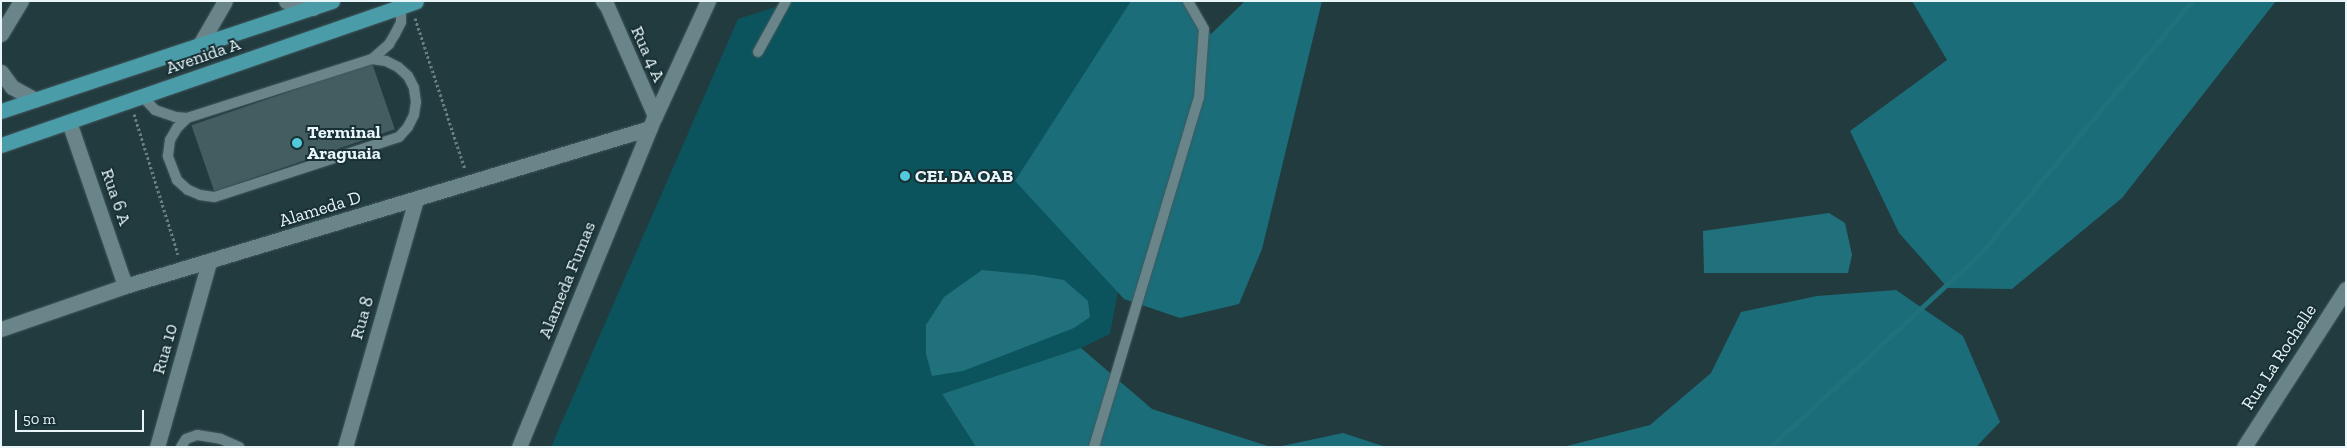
<!DOCTYPE html>
<style>
body{margin:0}
#map{position:relative;width:2347px;height:448px;overflow:hidden;background:#223b3f;font-family:"Zilla Slab",serif}
div>[style]{position:absolute}
.green>*{inset:0;background:#0b545d}
.forest>*{inset:0;background:#1b6d79}
.water>*{inset:0;background:#20717c}
.stream>*{height:5px;margin:-2.5px;padding:0 2.5px;transform-origin:2.5px;border-radius:2.5px;background:#20717c}
.building>*{inset:0;background:#435d61;transform-origin:0 0}
.path>*{height:3px;margin-top:-1.5px;transform-origin:0;background:repeating-linear-gradient(90deg,#697e81 0 2.5px,transparent 0 5px)}
.roads{filter:drop-shadow(0 0 1px #42595c) drop-shadow(0 0 1px #42595c)}
.service>*{height:10px;margin:-5px;padding:0 5px;transform-origin:5px;border-radius:5px;background:#6a858a}
.minor>*{height:15px;margin:-7.5px;padding:0 7.5px;transform-origin:7.5px;border-radius:7.5px;background:#6a858a}
.primary>*{height:15px;margin:-7.5px;padding:0 7.5px;transform-origin:7.5px;border-radius:7.5px;background:#4a9ca9}
.dots>*{width:14px;height:14px;translate:-50% -50%;box-sizing:border-box;border:2px solid #183034;border-radius:50%}
span{translate:-50% -50%;white-space:nowrap;text-align:center;line-height:1.15;-webkit-text-stroke:4px #183034;paint-order:stroke}
.street-label{font-size:18px;color:#e8f6f9}
.poi-label{font-size:18px;color:#e8f6f9;font-weight:700}
.left{translate:0 -50%;text-align:left}
.frame{position:absolute;inset:0;border:2px solid #e8f6f9;pointer-events:none}
.scale{position:absolute;left:15px;top:410px;width:129px;height:22px;box-sizing:border-box;border:2px solid #e8f6f9;border-top:0;padding-left:6px;font-size:15px;line-height:18px;white-space:nowrap;color:#e8f6f9;-webkit-text-stroke:4px #183034;paint-order:stroke}
</style>
<div id="map">
<div class="green">
<i style="clip-path:polygon(794px 1px,1173px 1px,1110px 334px,1081px 348px,942px 394px,976px 447px,551px 447px,738px 19px)"></i>
</div>
<div class="forest">
<i style="clip-path:polygon(1131px 1px,1189px 1px,1211px 34px,1245px 1px,1322px 1px,1262px 249px,1239px 304px,1180px 318px,1124px 299px,1015px 181px)"></i>
<i style="clip-path:polygon(1912px 1px,2276px 1px,2122px 198px,2012px 289px,1948px 288px,1899px 233px,1850px 131px,1947px 60px)"></i>
<i style="clip-path:polygon(1896px 290px,1963px 336px,2000px 422px,1976px 447px,1563px 447px,1650px 425px,1711px 373px,1741px 312px,1817px 296px)"></i>
<i style="clip-path:polygon(1081px 348px,1152px 409px,1271px 447px,976px 447px,942px 394px)"></i>
<i style="clip-path:polygon(1343px 433px,1386px 447px,1277px 447px)"></i>
</div>
<div class="water">
<i style="clip-path:polygon(1829px 213px,1845px 223px,1852px 255px,1848px 273px,1704px 273px,1703px 231px)"></i>
<i style="clip-path:polygon(982px 270px,1035px 275px,1064px 280px,1088px 301px,1090px 317px,1074px 328px,963px 371px,932px 376px,926px 354px,926px 325px,944px 297px)"></i>
</div>
<div class="stream">
<i style="left:1770px;top:447px;width:284px;rotate:-42.6deg"></i>
<i style="left:1979px;top:255px;width:331px;rotate:-50deg"></i>
</div>
<div class="building">
<i style="left:372px;top:63px;width:70px;height:191px;rotate:71deg"></i>
</div>
<div class="path">
<i style="left:415px;top:18px;width:159px;rotate:71.7deg"></i>
<i style="left:134px;top:114px;width:147px;rotate:72.6deg"></i>
</div>
<div class="roads">
<div class="service">
<i style="left:758px;top:52px;width:58px;rotate:-61.2deg"></i>
<i style="left:372px;top:59px;width:14px;rotate:8deg"></i>
<i style="left:386px;top:61px;width:13px;rotate:27deg"></i>
<i style="left:398px;top:67px;width:13px;rotate:42deg"></i>
<i style="left:408px;top:76px;width:13px;rotate:63deg"></i>
<i style="left:414px;top:88px;width:14px;rotate:82deg"></i>
<i style="left:416px;top:102px;width:13px;rotate:99deg"></i>
<i style="left:414px;top:115px;width:13px;rotate:117deg"></i>
<i style="left:408px;top:127px;width:13px;rotate:132deg"></i>
<i style="left:399px;top:137px;width:194px;rotate:162deg"></i>
<i style="left:214px;top:197px;width:14px;rotate:-172deg"></i>
<i style="left:200px;top:195px;width:13px;rotate:-157deg"></i>
<i style="left:188px;top:190px;width:15px;rotate:-138deg"></i>
<i style="left:177px;top:180px;width:26px;rotate:-111deg"></i>
<i style="left:168px;top:156px;width:16px;rotate:-83deg"></i>
<i style="left:170px;top:140px;width:14px;rotate:-60deg"></i>
<i style="left:177px;top:128px;width:14px;rotate:-45deg"></i>
<i style="left:187px;top:118px;width:194px;rotate:-17.7deg"></i>
<i style="left:372px;top:59px;width:23px;rotate:-41deg"></i>
<i style="left:389px;top:44px;width:12px;rotate:-59deg"></i>
<i style="left:395px;top:34px;width:13px;rotate:-63deg"></i>
<i style="left:401px;top:22px;width:16px;rotate:-90deg"></i>
<i style="left:142px;top:96px;width:19px;rotate:47deg"></i>
<i style="left:155px;top:110px;width:21px;rotate:19deg"></i>
<i style="left:175px;top:117px;width:12px;rotate:5deg"></i>
<i style="left:181px;top:447px;width:9px;rotate:-58deg"></i>
<i style="left:186px;top:439px;width:12px;rotate:-20deg"></i>
<i style="left:197px;top:435px;width:24px;rotate:9deg"></i>
<i style="left:221px;top:439px;width:20px;rotate:24deg"></i>
<i style="left:1094px;top:447px;width:364px;rotate:-73.3deg"></i>
<i style="left:1199px;top:98px;width:69px;rotate:-85.9deg"></i>
<i style="left:1204px;top:29px;width:32px;rotate:-120deg"></i>
</div>
<div class="minor">
<i style="left:286px;top:1px;width:12px;rotate:31deg"></i>
<i style="left:296px;top:7px;width:17px;rotate:3deg"></i>
<i style="left:603px;top:1px;width:6px;rotate:51deg"></i>
<i style="left:607px;top:6px;width:120px;rotate:66.4deg"></i>
<i style="left:1px;top:34px;width:39px;rotate:-59deg"></i>
<i style="left:199px;top:46px;width:52px;rotate:-60deg"></i>
<i style="left:1px;top:72px;width:19px;rotate:54deg"></i>
<i style="left:12px;top:87px;width:26px;rotate:29deg"></i>
<i style="left:69px;top:122px;width:173px;rotate:71.1deg"></i>
<i style="left:1px;top:329px;width:131px;rotate:-19.1deg"></i>
<i style="left:125px;top:286px;width:548px;rotate:-16.75deg"></i>
<i style="left:157px;top:447px;width:192px;rotate:-74.3deg"></i>
<i style="left:345px;top:447px;width:257px;rotate:-74deg"></i>
<i style="left:519px;top:447px;width:358px;rotate:-67.7deg"></i>
<i style="left:655px;top:116px;width:127px;rotate:-65.3deg"></i>
<i style="left:2244px;top:447px;width:188px;rotate:-57.2deg"></i>
</div>
<div class="primary">
<i style="left:1px;top:111px;width:349px;rotate:-18.4deg"></i>
<i style="left:1px;top:145px;width:439px;rotate:-19.1deg"></i>
</div>
</div>
<div class="dots">
<i style="left:297px;top:143px;background:#53cadc"></i>
<i style="left:905px;top:176px;background:#53cadc"></i>
</div>
<div class="street-label">
<span style="left:648px;top:54px;rotate:66deg">Rua 4 A</span>
<span style="left:203px;top:56px;rotate:-19deg">Avenida A</span>
<span style="left:116px;top:197px;rotate:71deg">Rua 6 A</span>
<span style="left:320px;top:209px;rotate:-17deg">Alameda D</span>
<span style="left:567px;top:280px;rotate:-68deg">Alameda Fumas</span>
<span style="left:362px;top:318px;rotate:-74deg">Rua 8</span>
<span style="left:165px;top:349px;rotate:-74deg">Rua 10</span>
<span style="left:2279px;top:357px;rotate:-57deg">Rua La Rochelle</span>
</div>
<div class="poi-label">
<span class="left" style="left:307px;top:143px">Terminal<br>Araguaia</span>
<span class="left" style="left:915px;top:176px">CEL DA OAB</span>
</div>
<div class="frame"></div>
<div class="scale">50 m</div>
</div>
